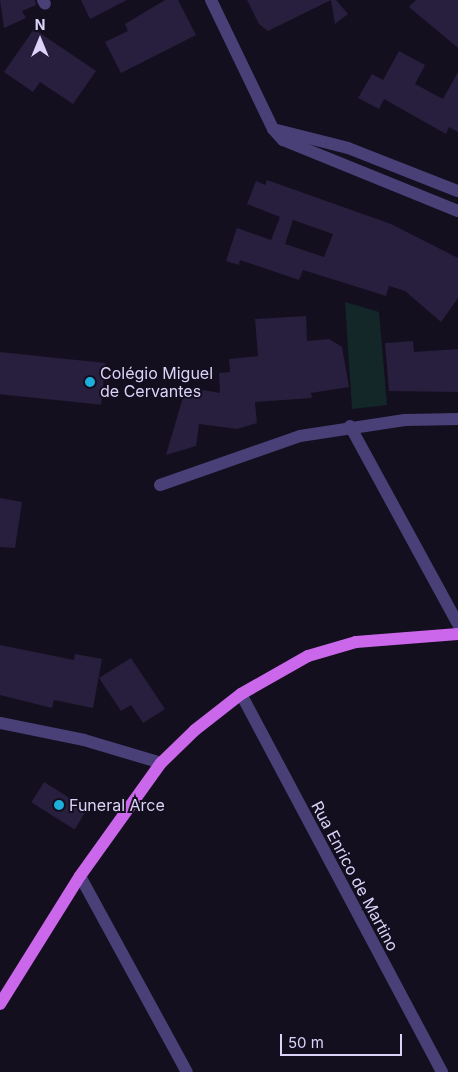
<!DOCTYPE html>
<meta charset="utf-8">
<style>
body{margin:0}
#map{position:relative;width:458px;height:1072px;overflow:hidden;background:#140f1f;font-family:Inter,sans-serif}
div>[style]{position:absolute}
.green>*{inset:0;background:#132628}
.building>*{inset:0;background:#281e3d;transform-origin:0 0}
.minor>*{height:12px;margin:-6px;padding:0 6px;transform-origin:6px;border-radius:6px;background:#494078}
.primary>*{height:12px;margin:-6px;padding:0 6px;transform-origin:6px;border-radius:6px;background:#cb67eb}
.dots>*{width:14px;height:14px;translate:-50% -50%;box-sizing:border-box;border:2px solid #140f1f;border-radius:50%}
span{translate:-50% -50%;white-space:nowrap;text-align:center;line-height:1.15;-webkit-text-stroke:4px #140f1f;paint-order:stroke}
.poi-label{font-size:16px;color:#dcd3f9}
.left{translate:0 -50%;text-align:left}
.street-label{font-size:16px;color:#dcd3f9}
.north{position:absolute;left:15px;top:15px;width:50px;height:50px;-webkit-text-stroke:4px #140f1f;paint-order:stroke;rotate:0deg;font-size:14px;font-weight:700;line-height:20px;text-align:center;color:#dcd3f9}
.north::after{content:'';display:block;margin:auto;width:18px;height:22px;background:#dcd3f9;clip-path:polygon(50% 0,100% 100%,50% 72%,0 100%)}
.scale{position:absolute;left:280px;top:1034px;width:122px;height:22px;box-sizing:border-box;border:2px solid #dcd3f9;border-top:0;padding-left:6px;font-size:15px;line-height:18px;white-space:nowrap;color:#dcd3f9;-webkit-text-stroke:4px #140f1f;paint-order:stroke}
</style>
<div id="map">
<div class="green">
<i style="clip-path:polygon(345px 302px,379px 312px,387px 405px,352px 409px)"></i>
</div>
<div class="building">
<i style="clip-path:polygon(0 0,35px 0,36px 5px,22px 11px,26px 18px,4px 28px)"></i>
<i style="clip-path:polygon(81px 0,127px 0,90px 19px)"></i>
<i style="clip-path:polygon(165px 0,178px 0,196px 35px,121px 73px,105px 42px,128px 31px,125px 24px)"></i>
<i style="clip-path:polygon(247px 0,336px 0,348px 14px,335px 24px,331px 0,268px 31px,259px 24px)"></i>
<i style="clip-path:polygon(416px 0,458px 0,458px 48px,409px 7px)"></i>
<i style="clip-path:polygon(34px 29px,96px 71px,73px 104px,40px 82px,33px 92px,4px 72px)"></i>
<i style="clip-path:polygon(399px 51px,425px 65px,415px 84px,443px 99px,458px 72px,458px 132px,449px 127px,446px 134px,384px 99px,379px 109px,358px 98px,372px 74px,383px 80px)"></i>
<i style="clip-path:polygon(evenodd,267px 180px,391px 224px,458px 258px,458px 298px,441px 322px,405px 291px,389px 286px,386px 296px,303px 270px,299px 280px,240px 260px,239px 265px,226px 261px,237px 228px,271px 240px,280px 217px,247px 204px,256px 181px,265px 185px,267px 180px,293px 220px,333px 234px,324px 257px,285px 244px,293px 220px)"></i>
<i style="clip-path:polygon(306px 316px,307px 341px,329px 339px,342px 347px,349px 387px,311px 393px,312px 398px,255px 402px,257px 423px,237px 429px,199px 424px,196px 446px,166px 455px,186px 387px,220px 393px,219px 373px,230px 372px,229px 359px,258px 356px,255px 319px)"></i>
<i style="clip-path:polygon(413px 341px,414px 352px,458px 349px,458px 392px,389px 391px,385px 343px)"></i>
<i style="left:0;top:352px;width:106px;height:42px;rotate:6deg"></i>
<i style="clip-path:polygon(0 498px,22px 502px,15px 548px,0 547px)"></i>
<i style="clip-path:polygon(0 645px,74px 660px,75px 654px,102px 659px,93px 708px,54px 700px,52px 708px,0 695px)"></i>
<i style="clip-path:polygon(131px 658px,165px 709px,143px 723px,131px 705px,121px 711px,99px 678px)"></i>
<i style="left:44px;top:782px;width:51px;height:24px;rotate:32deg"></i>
</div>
<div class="minor">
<i style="left:43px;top:0;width:4px;rotate:63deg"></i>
<i style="left:211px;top:0;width:143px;rotate:64.3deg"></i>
<i style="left:273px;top:129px;width:15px;rotate:48deg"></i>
<i style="left:283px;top:140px;width:189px;rotate:22.1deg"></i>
<i style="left:273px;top:129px;width:77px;rotate:14.2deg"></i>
<i style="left:348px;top:148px;width:118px;rotate:21.4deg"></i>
<i style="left:350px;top:426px;width:226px;rotate:61.4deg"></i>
<i style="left:160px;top:485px;width:148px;rotate:-19.3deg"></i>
<i style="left:300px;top:436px;width:106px;rotate:-8.7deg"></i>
<i style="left:405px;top:420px;width:53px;rotate:-1.1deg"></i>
<i style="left:241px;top:694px;width:428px;rotate:62deg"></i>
<i style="left:0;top:723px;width:86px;rotate:11.4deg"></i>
<i style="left:84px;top:740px;width:80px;rotate:16.6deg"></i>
<i style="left:80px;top:876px;width:223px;rotate:61.4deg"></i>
</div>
<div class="primary">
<i style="left:0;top:1004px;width:151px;rotate:-58deg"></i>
<i style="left:80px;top:876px;width:139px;rotate:-54.4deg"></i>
<i style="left:161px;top:763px;width:47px;rotate:-44.1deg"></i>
<i style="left:195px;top:730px;width:58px;rotate:-38deg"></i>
<i style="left:241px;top:694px;width:77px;rotate:-29.6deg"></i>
<i style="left:308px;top:656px;width:50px;rotate:-16.3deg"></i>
<i style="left:356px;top:642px;width:102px;rotate:-4.5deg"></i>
</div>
<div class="dots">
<i style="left:90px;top:382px;background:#1cafdb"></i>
<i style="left:59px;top:805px;background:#1cafdb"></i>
</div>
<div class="poi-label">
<span class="left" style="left:100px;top:382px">Colégio Miguel<br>de Cervantes</span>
<span class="left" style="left:69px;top:805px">Funeral Arce</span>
</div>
<div class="street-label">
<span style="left:355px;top:876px;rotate:62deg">Rua Enrico de Martino</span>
</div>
<div class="north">N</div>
<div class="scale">50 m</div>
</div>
